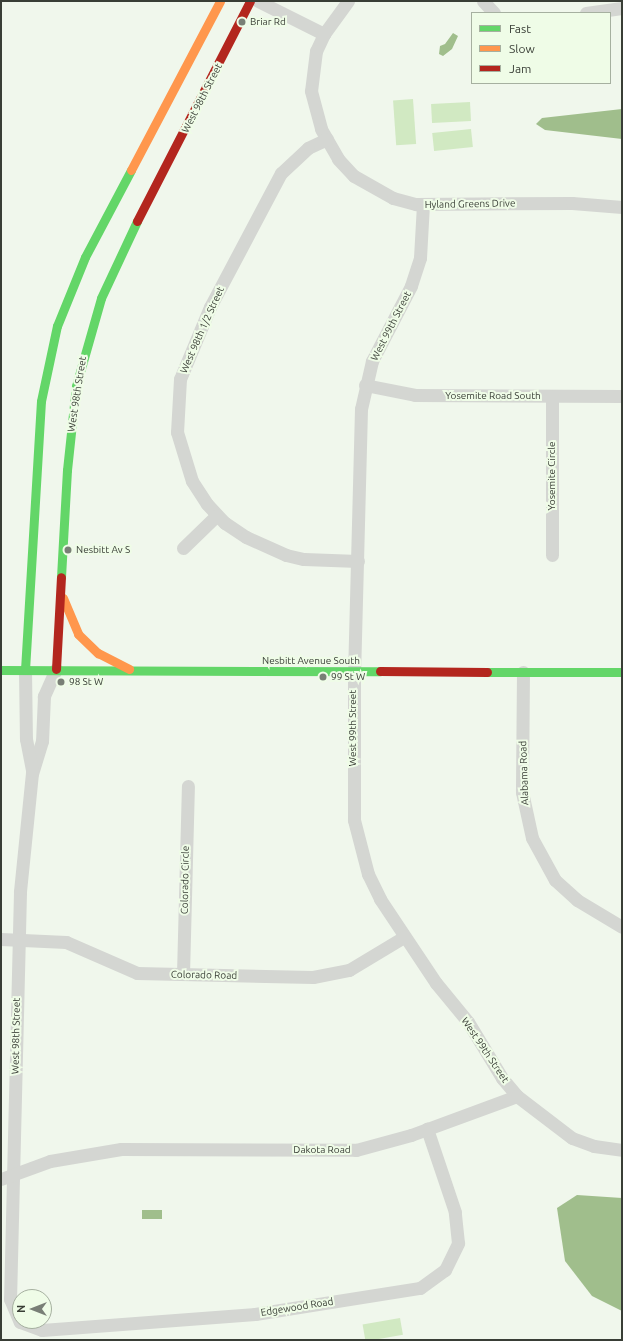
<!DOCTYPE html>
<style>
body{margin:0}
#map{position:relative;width:623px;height:1341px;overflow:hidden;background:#f0f7ec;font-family:Ubuntu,sans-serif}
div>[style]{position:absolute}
.green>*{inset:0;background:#d1e9c2;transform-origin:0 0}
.water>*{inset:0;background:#a0be8c;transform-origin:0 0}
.street>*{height:13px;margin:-6.5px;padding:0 6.5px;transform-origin:6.5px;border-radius:6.5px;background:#d4d6d2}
.fast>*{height:9px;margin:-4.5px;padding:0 4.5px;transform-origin:4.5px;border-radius:4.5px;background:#63d668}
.slow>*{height:9px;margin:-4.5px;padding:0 4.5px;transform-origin:4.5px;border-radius:4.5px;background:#ff974d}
.jam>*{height:9px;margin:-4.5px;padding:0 4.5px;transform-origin:4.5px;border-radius:4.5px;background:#b3261e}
.dots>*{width:11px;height:11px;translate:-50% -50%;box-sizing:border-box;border:2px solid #effce7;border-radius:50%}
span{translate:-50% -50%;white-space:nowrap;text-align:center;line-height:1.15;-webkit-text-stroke:4px #effce7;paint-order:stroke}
.poi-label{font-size:10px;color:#393e36}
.left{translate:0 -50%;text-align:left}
.street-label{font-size:10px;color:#393e36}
.frame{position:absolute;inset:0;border:2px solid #393e36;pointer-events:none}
.legend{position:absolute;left:471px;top:12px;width:140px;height:72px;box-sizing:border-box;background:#effce7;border:1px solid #a6b0a0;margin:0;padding:5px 7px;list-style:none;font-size:12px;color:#393e36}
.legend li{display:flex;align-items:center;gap:8px;height:20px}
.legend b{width:20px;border:1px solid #a6b0a0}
.north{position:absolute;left:12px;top:1289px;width:40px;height:40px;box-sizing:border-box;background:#effce7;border:1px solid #a6b0a0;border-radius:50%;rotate:270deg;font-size:11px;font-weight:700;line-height:16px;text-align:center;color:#393e36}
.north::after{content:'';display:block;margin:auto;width:14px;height:18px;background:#797f76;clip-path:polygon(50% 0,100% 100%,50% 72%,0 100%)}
</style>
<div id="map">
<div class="green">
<i style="left:413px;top:99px;width:45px;height:20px;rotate:86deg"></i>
<i style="left:470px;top:102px;width:19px;height:39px;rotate:87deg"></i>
<i style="left:471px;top:129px;width:18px;height:39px;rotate:84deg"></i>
<i style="left:400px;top:1318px;width:17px;height:38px;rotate:80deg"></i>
</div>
<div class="water">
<i style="clip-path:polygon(453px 33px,458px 36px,452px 49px,443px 56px,439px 54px,440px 46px,445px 44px)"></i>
<i style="clip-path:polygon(622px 109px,622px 139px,545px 130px,536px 124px,542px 118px)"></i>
<i style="clip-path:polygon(577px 1195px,622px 1198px,622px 1311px,592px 1296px,565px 1261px,557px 1208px)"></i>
<i style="left:142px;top:1210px;width:20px;height:9px"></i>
</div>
<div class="street">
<i style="left:258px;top:1px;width:74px;rotate:26.6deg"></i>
<i style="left:348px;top:1px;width:41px;rotate:126deg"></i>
<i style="left:324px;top:34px;width:19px;rotate:115deg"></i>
<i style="left:316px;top:51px;width:40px;rotate:97.1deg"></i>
<i style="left:311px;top:91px;width:39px;rotate:75deg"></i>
<i style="left:321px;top:129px;width:34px;rotate:60deg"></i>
<i style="left:338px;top:159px;width:23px;rotate:47deg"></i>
<i style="left:354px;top:176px;width:45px;rotate:29.4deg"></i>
<i style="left:393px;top:198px;width:24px;rotate:15deg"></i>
<i style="left:416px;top:204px;width:156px;rotate:-0.4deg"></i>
<i style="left:572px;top:203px;width:50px;rotate:4.6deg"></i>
<i style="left:483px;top:1px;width:16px;rotate:47deg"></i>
<i style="left:586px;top:13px;width:36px;rotate:-8deg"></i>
<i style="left:327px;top:139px;width:21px;rotate:155deg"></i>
<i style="left:308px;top:148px;width:37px;rotate:137deg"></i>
<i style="left:281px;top:173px;width:152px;rotate:117.9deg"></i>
<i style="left:210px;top:307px;width:78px;rotate:112.6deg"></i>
<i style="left:180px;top:379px;width:53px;rotate:93.2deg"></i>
<i style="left:177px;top:432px;width:51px;rotate:73deg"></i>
<i style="left:192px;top:481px;width:27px;rotate:57deg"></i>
<i style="left:207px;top:504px;width:26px;rotate:47deg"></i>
<i style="left:225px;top:523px;width:25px;rotate:34deg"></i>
<i style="left:246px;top:537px;width:44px;rotate:24.2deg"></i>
<i style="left:286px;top:555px;width:18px;rotate:13deg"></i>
<i style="left:304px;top:559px;width:54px;rotate:2.1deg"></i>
<i style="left:423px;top:204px;width:54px;rotate:93.2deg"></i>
<i style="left:420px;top:258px;width:29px;rotate:108deg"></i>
<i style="left:411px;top:286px;width:85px;rotate:117.5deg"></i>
<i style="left:372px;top:361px;width:49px;rotate:102.9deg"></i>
<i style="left:361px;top:409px;width:263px;rotate:91.5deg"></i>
<i style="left:354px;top:672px;width:148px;rotate:90deg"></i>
<i style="left:354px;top:820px;width:56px;rotate:75.5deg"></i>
<i style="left:368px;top:874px;width:28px;rotate:64deg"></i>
<i style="left:380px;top:899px;width:101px;rotate:56.3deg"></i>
<i style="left:436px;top:983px;width:50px;rotate:50.6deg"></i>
<i style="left:468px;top:1022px;width:66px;rotate:58.7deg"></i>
<i style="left:502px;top:1078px;width:23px;rotate:50deg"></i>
<i style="left:365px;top:385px;width:51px;rotate:11.3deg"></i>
<i style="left:415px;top:395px;width:207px;rotate:0.3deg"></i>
<i style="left:552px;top:396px;width:159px;rotate:90deg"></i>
<i style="left:183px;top:548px;width:47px;rotate:-44.1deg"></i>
<i style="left:56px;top:669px;width:30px;rotate:114deg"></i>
<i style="left:44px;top:696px;width:45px;rotate:92.5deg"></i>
<i style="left:42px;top:741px;width:34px;rotate:107deg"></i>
<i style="left:32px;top:773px;width:120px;rotate:95.8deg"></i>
<i style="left:20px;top:892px;width:407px;rotate:91.4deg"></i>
<i style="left:10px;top:1299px;width:25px;rotate:67deg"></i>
<i style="left:20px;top:1322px;width:23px;rotate:20deg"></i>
<i style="left:42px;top:1330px;width:214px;rotate:-4.3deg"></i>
<i style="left:255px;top:1314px;width:167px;rotate:-9deg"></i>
<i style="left:420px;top:1288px;width:31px;rotate:-36deg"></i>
<i style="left:445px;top:1270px;width:30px;rotate:-64deg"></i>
<i style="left:458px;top:1243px;width:31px;rotate:-96deg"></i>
<i style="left:455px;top:1212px;width:88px;rotate:-108.6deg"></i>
<i style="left:25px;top:670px;width:69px;rotate:89.2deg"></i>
<i style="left:26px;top:739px;width:32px;rotate:79deg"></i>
<i style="left:523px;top:672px;width:120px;rotate:90.5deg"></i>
<i style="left:522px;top:792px;width:47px;rotate:77.7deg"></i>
<i style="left:532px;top:838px;width:48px;rotate:61.3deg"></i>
<i style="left:555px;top:880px;width:30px;rotate:42deg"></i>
<i style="left:577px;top:900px;width:52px;rotate:31deg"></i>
<i style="left:1px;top:939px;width:65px;rotate:2.6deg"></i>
<i style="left:66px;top:942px;width:77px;rotate:23.6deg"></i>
<i style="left:137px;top:973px;width:176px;rotate:1.3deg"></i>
<i style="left:313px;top:977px;width:37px;rotate:-11deg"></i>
<i style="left:349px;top:970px;width:64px;rotate:-31deg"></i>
<i style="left:183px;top:974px;width:188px;rotate:-88.5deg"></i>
<i style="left:1px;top:1179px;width:52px;rotate:-20.2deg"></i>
<i style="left:50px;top:1161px;width:72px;rotate:-9.6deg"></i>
<i style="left:121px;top:1149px;width:235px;rotate:0.2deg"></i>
<i style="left:356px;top:1150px;width:57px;rotate:-15.3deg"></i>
<i style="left:411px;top:1135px;width:113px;rotate:-20.2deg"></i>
<i style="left:517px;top:1096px;width:69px;rotate:37.4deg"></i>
<i style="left:572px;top:1138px;width:23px;rotate:20deg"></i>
<i style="left:594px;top:1146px;width:28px;rotate:8deg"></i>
</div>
<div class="fast">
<i style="left:61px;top:577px;width:107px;rotate:-86.8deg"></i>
<i style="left:67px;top:470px;width:84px;rotate:-83.9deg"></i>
<i style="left:76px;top:386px;width:91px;rotate:-74.1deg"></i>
<i style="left:101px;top:298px;width:85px;rotate:-64.9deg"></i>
<i style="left:1px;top:670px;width:379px;rotate:0.2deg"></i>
<i style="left:25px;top:670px;width:269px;rotate:-86.6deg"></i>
<i style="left:41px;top:401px;width:77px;rotate:-78deg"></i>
<i style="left:57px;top:326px;width:74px;rotate:-67.9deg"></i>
<i style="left:85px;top:257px;width:98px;rotate:-62.1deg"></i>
<i style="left:487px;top:672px;width:135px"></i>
</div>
<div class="slow">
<i style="left:131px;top:170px;width:191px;rotate:-62.2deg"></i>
<i style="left:63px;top:598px;width:39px;rotate:67deg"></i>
<i style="left:78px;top:634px;width:28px;rotate:44deg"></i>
<i style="left:98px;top:653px;width:35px;rotate:27deg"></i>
</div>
<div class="jam">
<i style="left:137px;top:221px;width:247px;rotate:-62.8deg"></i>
<i style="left:56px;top:669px;width:92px;rotate:-86.9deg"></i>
<i style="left:380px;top:671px;width:107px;rotate:0.5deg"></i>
</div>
<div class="dots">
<i style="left:242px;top:22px;background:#797f76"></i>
<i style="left:68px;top:550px;background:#797f76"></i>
<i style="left:323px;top:677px;background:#797f76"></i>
<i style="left:61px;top:682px;background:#797f76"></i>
</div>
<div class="poi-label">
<span class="left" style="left:250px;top:22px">Briar Rd</span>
<span class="left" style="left:76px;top:550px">Nesbitt Av S</span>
<span class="left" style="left:331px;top:677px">99 St W</span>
<span class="left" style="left:69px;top:682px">98 St W</span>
</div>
<div class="street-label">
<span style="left:202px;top:98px;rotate:-63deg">West 98th Street</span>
<span style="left:470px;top:204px;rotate:-1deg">Hyland Greens Drive</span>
<span style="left:391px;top:326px;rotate:-63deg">West 99th Street</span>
<span style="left:202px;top:330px;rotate:-66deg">West 98th 1/2 Street</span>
<span style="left:77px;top:394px;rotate:-81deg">West 98th Street</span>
<span style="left:493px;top:396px">Yosemite Road South</span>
<span style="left:552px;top:476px;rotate:-90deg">Yosemite Circle</span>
<span style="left:311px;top:661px">Nesbitt Avenue South</span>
<span style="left:353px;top:728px;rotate:-90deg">West 99th Street</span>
<span style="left:524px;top:773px;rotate:-92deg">Alabama Road</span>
<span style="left:185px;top:880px;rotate:-89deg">Colorado Circle</span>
<span style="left:204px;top:975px;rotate:1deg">Colorado Road</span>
<span style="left:16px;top:1036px;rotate:-89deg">West 98th Street</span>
<span style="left:485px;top:1050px;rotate:56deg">West 99th Street</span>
<span style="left:322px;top:1150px">Dakota Road</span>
<span style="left:297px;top:1307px;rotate:-9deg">Edgewood Road</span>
</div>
<div class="frame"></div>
<ul class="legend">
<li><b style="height:5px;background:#63d668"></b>Fast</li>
<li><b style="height:5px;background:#ff974d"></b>Slow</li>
<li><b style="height:5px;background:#b3261e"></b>Jam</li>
</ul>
<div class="north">N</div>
</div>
